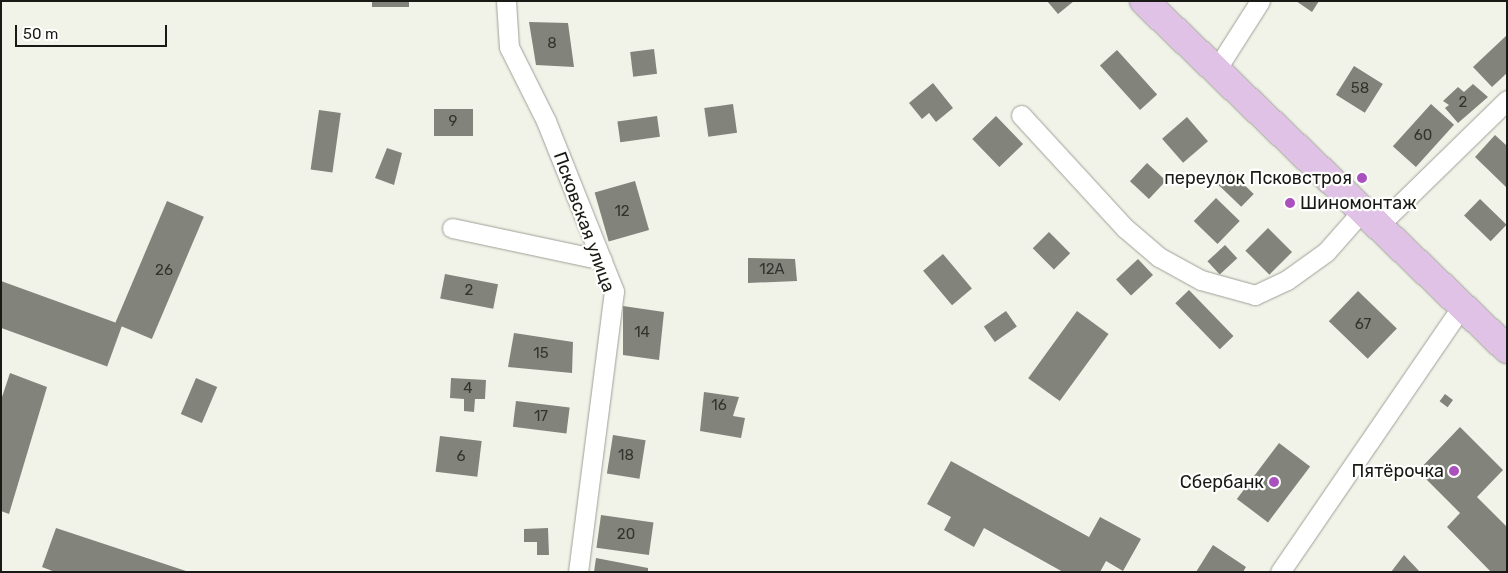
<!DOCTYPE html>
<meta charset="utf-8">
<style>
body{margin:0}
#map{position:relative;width:1508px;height:573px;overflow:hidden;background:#f1f3e9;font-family:Rubik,sans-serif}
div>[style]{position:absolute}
.building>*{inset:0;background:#82847b;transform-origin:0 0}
.roads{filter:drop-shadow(0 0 1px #9fa097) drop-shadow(0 0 1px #9fa097)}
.minor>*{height:19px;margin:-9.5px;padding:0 9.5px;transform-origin:9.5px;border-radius:9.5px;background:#fff}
.primary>*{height:28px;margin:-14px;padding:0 14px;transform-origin:14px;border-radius:14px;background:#dfc2e5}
.dots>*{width:14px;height:14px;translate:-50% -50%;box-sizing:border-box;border:2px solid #fffffd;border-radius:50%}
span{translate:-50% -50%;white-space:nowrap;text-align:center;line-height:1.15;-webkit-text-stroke:4.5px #fffffd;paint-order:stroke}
.number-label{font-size:15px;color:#33342f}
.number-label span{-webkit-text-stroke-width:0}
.poi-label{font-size:18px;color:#191916}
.right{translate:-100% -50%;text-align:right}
.left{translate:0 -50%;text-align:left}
.street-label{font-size:18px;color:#191916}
.frame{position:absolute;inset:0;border:2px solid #191916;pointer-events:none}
.scale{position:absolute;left:15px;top:25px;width:152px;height:22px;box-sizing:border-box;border:2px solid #191916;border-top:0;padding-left:6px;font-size:15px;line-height:18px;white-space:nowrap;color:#191916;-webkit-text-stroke:4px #fffffd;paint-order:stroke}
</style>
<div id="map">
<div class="building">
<i style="left:372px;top:1px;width:37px;height:6px"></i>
<i style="clip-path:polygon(1047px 1px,1074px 1px,1058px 14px)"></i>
<i style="clip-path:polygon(1296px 1px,1319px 1px,1312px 12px)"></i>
<i style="clip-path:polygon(529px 22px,568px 23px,574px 67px,536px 65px)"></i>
<i style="clip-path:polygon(1507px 35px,1507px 73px,1492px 87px,1473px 67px)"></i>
<i style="left:654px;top:49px;width:25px;height:24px;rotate:83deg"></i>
<i style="left:1117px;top:50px;width:60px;height:23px;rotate:48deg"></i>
<i style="left:1354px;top:66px;width:34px;height:34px;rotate:32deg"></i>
<i style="clip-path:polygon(933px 83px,953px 108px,936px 122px,929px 113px,922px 119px,909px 103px)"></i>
<i style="clip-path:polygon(1473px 84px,1488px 97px,1458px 123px,1445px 108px,1449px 105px,1443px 101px,1458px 87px,1464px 92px)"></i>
<i style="left:733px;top:104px;width:29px;height:29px;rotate:82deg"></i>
<i style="left:1431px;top:104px;width:31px;height:57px;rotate:42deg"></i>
<i style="left:434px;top:109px;width:39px;height:27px"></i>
<i style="left:319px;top:110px;width:22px;height:60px;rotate:8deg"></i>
<i style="left:657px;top:116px;width:21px;height:40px;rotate:82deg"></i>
<i style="left:996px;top:116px;width:39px;height:33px;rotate:46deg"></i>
<i style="left:1187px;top:117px;width:32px;height:33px;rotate:49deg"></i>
<i style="clip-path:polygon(1495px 135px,1507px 146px,1507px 188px,1475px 157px)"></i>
<i style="clip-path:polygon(387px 148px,402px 153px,394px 185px,375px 178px)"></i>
<i style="left:1147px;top:163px;width:26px;height:25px;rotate:43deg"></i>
<i style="left:1230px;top:171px;width:33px;height:18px;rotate:44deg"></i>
<i style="left:635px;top:181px;width:51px;height:42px;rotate:74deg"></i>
<i style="left:1216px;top:198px;width:33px;height:32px;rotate:44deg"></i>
<i style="left:1480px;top:199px;width:37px;height:23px;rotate:44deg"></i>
<i style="left:167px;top:201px;width:40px;height:133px;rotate:23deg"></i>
<i style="left:1268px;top:228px;width:34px;height:32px;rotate:45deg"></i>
<i style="left:1049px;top:232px;width:30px;height:23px;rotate:45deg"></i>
<i style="left:1225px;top:245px;width:18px;height:24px;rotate:47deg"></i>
<i style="left:943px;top:254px;width:45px;height:26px;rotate:50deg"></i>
<i style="clip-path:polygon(748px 258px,795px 259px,797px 281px,748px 283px)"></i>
<i style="left:1138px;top:259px;width:22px;height:30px;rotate:47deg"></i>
<i style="left:445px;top:274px;width:54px;height:25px;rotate:11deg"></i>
<i style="left:1px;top:281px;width:129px;height:44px;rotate:20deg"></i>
<i style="left:1189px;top:290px;width:64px;height:19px;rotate:46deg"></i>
<i style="left:1358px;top:291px;width:54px;height:42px;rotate:44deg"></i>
<i style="clip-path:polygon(623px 306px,664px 312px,659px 360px,623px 355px)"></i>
<i style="left:1006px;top:311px;width:19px;height:27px;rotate:55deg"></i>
<i style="left:1077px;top:311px;width:39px;height:83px;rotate:36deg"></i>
<i style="clip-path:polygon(514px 333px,573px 342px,572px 373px,508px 367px)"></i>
<i style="clip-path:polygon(10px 373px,47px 387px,9px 514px,1px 511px,1px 400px)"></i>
<i style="left:196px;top:378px;width:23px;height:39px;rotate:23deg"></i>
<i style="clip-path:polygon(451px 378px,486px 380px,485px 399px,475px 399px,474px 412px,464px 411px,464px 399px,450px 398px)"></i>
<i style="clip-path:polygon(704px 392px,739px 397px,733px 416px,745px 418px,741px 438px,700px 431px)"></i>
<i style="left:1445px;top:394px;width:10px;height:9px;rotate:37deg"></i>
<i style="left:516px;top:401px;width:54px;height:26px;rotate:7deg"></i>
<i style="clip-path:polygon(1460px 427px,1503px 470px,1477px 497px,1507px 527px,1507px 572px,1491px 572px,1447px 527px,1460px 513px,1418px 471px)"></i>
<i style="left:613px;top:435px;width:33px;height:39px;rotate:9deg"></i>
<i style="left:440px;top:436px;width:42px;height:36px;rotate:7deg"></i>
<i style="left:1279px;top:443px;width:39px;height:70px;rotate:37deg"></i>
<i style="clip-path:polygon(951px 461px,1089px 537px,1100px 517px,1141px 539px,1123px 571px,1106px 561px,1100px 572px,1063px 572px,984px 528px,974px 547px,944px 530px,951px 517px,927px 504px)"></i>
<i style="left:601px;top:515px;width:53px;height:33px;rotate:8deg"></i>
<i style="clip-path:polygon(56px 528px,186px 571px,186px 572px,55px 572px,42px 567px)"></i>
<i style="clip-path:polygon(548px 528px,549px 555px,537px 555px,537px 542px,524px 542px,524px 529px)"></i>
<i style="clip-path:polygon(1213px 545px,1246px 567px,1243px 572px,1196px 572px)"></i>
<i style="clip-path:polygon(1404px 555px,1420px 572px,1391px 572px)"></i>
<i style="clip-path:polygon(596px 558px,648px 568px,648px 572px,594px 572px)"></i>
</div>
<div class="roads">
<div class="minor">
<i style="left:506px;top:1px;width:46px;rotate:86.3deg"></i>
<i style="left:509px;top:47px;width:83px;rotate:63.4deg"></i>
<i style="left:546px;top:121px;width:183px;rotate:68.2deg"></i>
<i style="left:614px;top:291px;width:283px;rotate:97.3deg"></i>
<i style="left:1216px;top:70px;width:82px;rotate:-57.5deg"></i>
<i style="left:1021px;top:115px;width:154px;rotate:47.4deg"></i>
<i style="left:1125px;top:228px;width:45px;rotate:40.5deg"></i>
<i style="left:1159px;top:257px;width:48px;rotate:28.7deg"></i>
<i style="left:1201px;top:280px;width:56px;rotate:15.5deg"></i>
<i style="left:1255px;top:295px;width:35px;rotate:-25deg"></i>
<i style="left:1287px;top:280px;width:48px;rotate:-35.7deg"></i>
<i style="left:1326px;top:252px;width:56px;rotate:-48.6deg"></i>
<i style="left:1379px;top:225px;width:179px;rotate:-44.3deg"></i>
<i style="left:452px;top:228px;width:153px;rotate:12deg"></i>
<i style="left:1280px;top:572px;width:322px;rotate:-55.6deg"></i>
</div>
<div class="primary">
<i style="left:1144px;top:1px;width:503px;rotate:43.79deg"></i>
</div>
</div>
<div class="dots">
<i style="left:1362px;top:178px;background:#ab51be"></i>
<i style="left:1290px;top:203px;background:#ab51be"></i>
<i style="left:1454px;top:471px;background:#ab51be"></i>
<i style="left:1274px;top:482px;background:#ab51be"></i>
</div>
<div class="number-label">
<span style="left:552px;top:44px">8</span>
<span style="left:1360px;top:89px">58</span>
<span style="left:1463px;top:103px">2</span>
<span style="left:453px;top:122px">9</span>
<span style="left:1423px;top:136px">60</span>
<span style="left:622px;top:212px">12</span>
<span style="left:772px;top:270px">12А</span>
<span style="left:164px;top:271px">26</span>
<span style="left:469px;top:291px">2</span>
<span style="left:1363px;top:325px">67</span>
<span style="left:642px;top:333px">14</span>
<span style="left:541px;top:354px">15</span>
<span style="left:468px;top:389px">4</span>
<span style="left:719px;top:406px">16</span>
<span style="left:541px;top:417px">17</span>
<span style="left:626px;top:456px">18</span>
<span style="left:461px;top:457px">6</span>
<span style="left:626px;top:535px">20</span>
</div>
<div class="poi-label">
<span class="right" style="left:1352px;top:178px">переулок Псковстроя</span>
<span class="left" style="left:1300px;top:203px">Шиномонтаж</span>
<span class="right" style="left:1444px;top:471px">Пятёрочка</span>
<span class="right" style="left:1264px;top:482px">Сбербанк</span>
</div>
<div class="street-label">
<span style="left:584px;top:222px;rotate:70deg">Псковская улица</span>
</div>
<div class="frame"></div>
<div class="scale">50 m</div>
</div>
